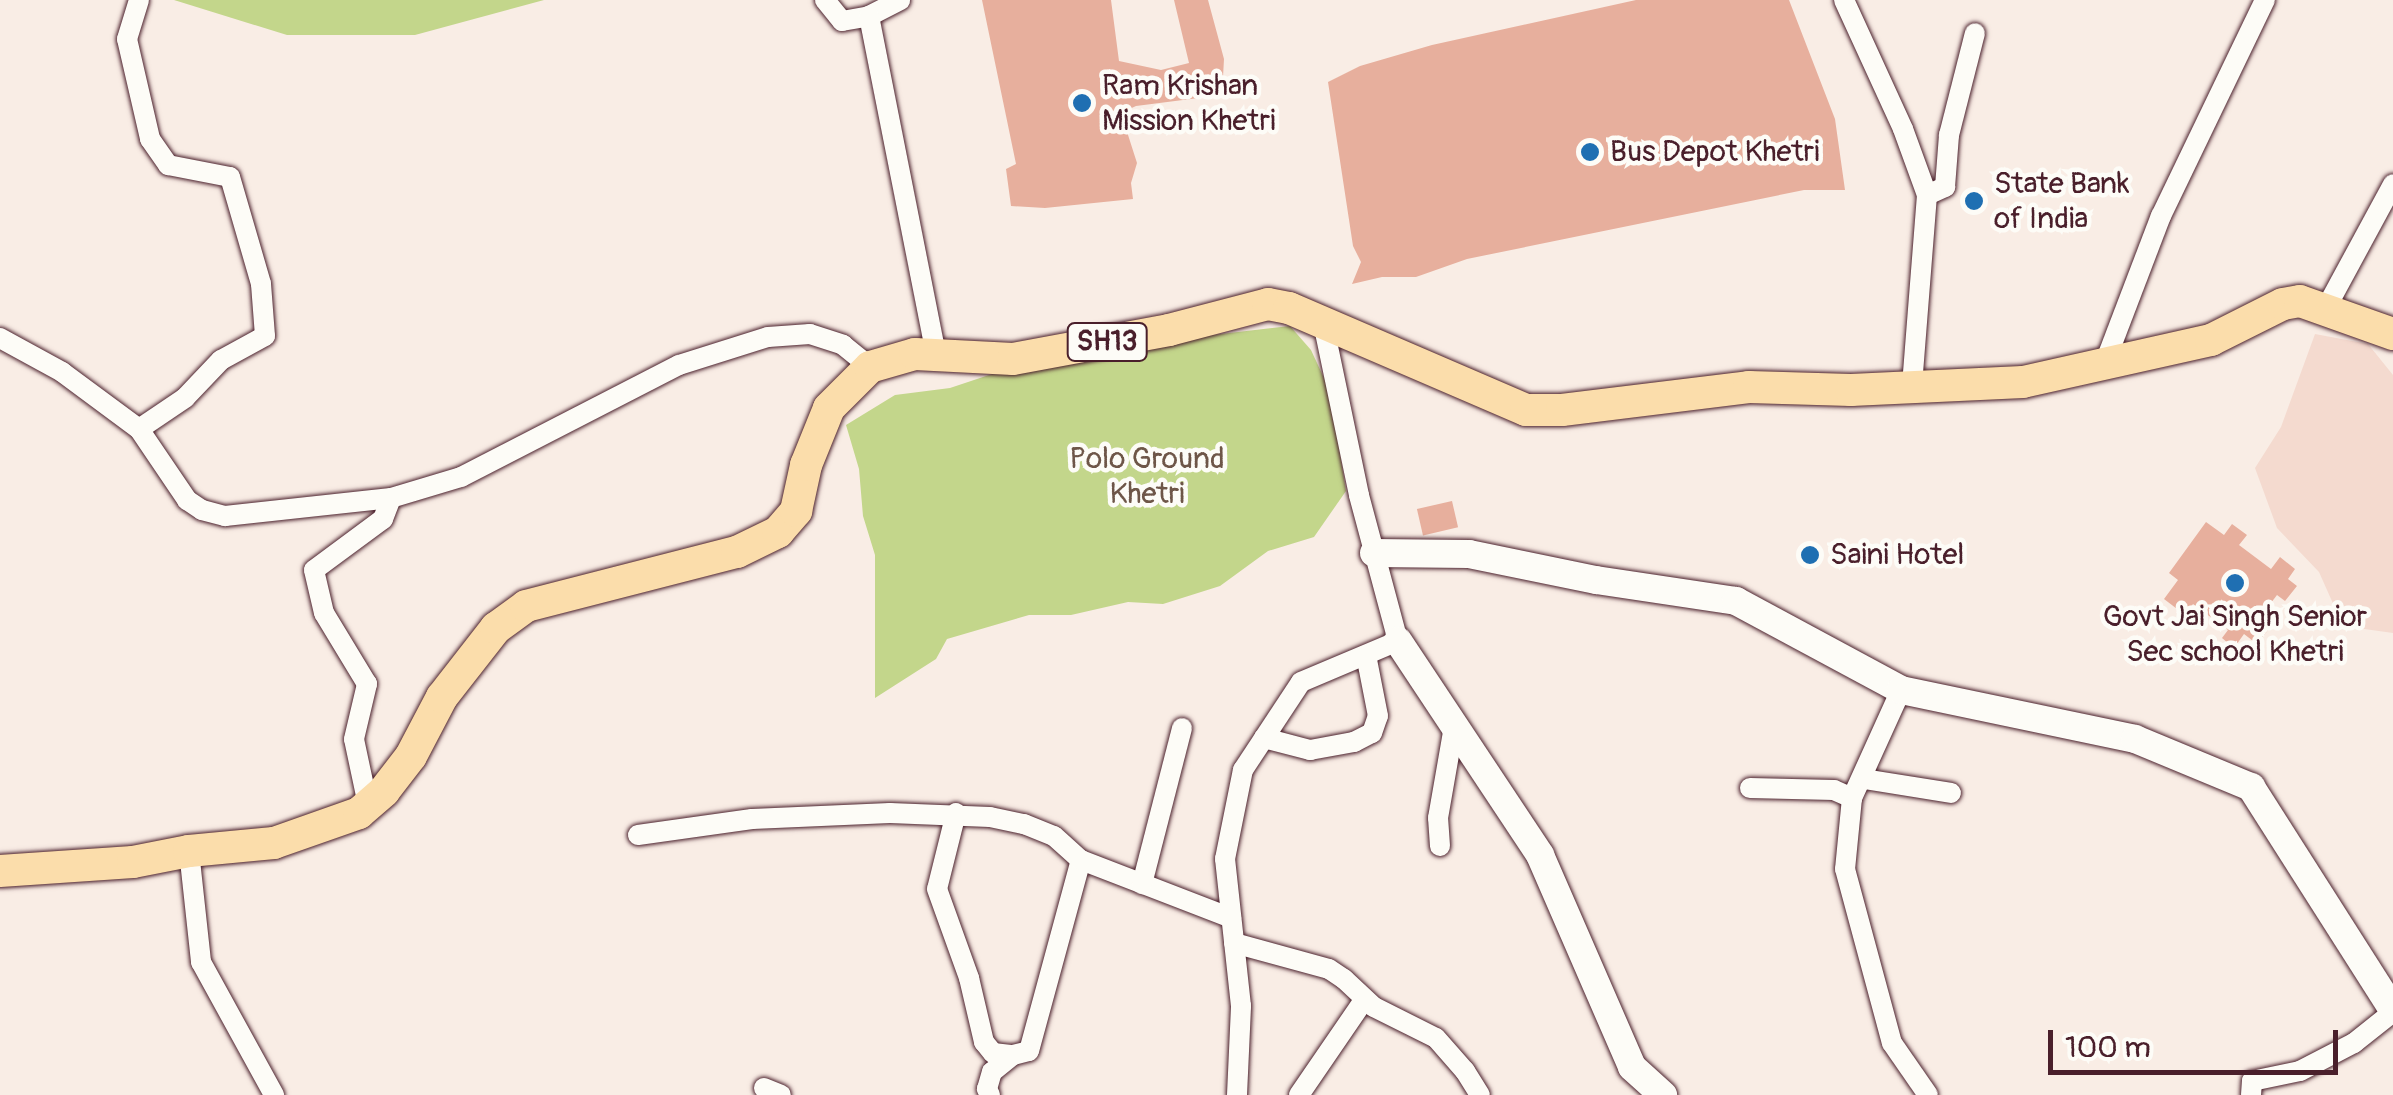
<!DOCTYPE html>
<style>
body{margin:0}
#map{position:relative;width:2393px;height:1095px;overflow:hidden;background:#f9ede5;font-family:Pangolin,sans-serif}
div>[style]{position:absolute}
.built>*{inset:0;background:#f4dacf}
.green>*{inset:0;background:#c3d68b}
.building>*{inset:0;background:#e7af9d;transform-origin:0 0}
.roads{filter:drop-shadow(0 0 2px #4a1f2b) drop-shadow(0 0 2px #4a1f2b)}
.minor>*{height:20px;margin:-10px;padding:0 10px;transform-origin:10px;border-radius:10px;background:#fdfcf7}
.tertiary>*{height:28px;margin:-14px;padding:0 14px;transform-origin:14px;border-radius:14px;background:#fdfcf7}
.primary>*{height:32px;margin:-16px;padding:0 16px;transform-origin:16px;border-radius:16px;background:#fbddab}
.dots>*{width:28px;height:28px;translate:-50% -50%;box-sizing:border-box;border:5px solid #fdfcf7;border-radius:50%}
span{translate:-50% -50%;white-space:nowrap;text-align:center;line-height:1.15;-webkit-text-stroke:9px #fdfcf7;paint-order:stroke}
.shield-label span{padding:2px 8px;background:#fdfcf7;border:2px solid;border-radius:8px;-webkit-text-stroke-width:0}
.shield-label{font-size:28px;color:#4a1f2b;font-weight:700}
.poi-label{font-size:30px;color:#4a1f2b}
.left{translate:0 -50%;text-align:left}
.park-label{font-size:30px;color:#6e5648}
.scale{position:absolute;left:2048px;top:1030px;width:290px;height:45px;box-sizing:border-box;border:5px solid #4a1f2b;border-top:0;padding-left:12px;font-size:30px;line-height:35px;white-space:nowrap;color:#4a1f2b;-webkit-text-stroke:8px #fdfcf7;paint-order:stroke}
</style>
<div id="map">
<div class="built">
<i style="clip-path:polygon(2315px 334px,2368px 344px,2393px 375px,2393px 633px,2343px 626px,2319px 572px,2277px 528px,2255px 468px,2281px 427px)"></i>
</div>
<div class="green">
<i style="clip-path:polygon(174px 0,544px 0,415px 35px,287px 35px)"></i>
<i style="clip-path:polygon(1290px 326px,1311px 350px,1330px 391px,1346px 491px,1314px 537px,1268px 551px,1220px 586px,1163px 604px,1128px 602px,1071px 615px,1029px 615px,947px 639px,936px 659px,875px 698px,875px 555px,863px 516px,859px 469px,846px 425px,895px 395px,950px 388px,998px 372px,1178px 339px)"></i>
</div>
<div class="building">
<i style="clip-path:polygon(982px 0,1111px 0,1119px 61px,1161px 70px,1189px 63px,1174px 0,1208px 0,1224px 59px,1222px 95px,1136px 106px,1121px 113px,1137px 163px,1131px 183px,1133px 199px,1045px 208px,1011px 206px,1006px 169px,1016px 164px)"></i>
<i style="clip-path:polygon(1636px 0,1789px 0,1835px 119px,1845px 190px,1804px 190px,1467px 259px,1416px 277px,1382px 277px,1352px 284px,1361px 262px,1353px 246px,1328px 82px,1360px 66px,1432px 45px)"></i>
<i style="left:1452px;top:501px;width:27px;height:36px;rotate:77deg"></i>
<i style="clip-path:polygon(2206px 522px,2224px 535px,2232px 524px,2247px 535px,2239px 545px,2271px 569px,2280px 557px,2295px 569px,2288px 579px,2297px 586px,2285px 601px,2277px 595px,2258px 620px,2269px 629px,2257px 644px,2244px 634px,2234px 648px,2222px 638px,2228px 630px,2193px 604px,2185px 615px,2164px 599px,2178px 580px,2169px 573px)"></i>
</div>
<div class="roads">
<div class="minor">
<i style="left:139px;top:0;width:41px;rotate:107.1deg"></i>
<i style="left:127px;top:39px;width:103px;rotate:77deg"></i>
<i style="left:150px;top:139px;width:32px;rotate:55deg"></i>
<i style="left:168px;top:165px;width:63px;rotate:11deg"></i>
<i style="left:230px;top:177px;width:111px;rotate:73.8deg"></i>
<i style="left:261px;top:284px;width:52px;rotate:85.6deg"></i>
<i style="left:265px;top:336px;width:50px;rotate:151.4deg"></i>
<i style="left:221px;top:360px;width:52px;rotate:133.5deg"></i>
<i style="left:185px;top:398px;width:55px;rotate:146deg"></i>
<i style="left:825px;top:0;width:27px;rotate:51deg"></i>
<i style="left:842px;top:21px;width:27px;rotate:-10deg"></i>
<i style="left:869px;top:16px;width:35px;rotate:-27deg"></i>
<i style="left:1844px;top:0;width:142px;rotate:65.4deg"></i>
<i style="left:1903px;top:129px;width:70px;rotate:70deg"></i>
<i style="left:1927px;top:195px;width:193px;rotate:94.5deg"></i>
<i style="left:869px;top:16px;width:344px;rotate:78.8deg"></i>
<i style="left:1927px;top:195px;width:20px;rotate:-24deg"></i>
<i style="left:1945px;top:187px;width:52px;rotate:-85.6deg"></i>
<i style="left:1949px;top:135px;width:105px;rotate:-75.7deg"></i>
<i style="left:2325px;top:310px;width:143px;rotate:-61.6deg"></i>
<i style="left:0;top:338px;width:71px;rotate:28.7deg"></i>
<i style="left:62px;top:372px;width:96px;rotate:36.5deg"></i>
<i style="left:139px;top:429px;width:86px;rotate:55.9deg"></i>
<i style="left:187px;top:500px;width:18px;rotate:34deg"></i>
<i style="left:202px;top:510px;width:24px;rotate:15deg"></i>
<i style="left:225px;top:516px;width:167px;rotate:-6.2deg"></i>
<i style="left:391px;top:498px;width:73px;rotate:-16.7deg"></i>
<i style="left:461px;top:477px;width:245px;rotate:-27.2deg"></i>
<i style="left:679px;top:365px;width:93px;rotate:-17.5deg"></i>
<i style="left:768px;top:337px;width:42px;rotate:-4.1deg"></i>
<i style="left:810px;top:334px;width:35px;rotate:18deg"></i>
<i style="left:843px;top:345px;width:35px;rotate:39deg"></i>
<i style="left:2104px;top:365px;width:160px;rotate:-69.1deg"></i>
<i style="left:2161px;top:216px;width:240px;rotate:-64.3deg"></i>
<i style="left:1901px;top:690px;width:119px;rotate:114.4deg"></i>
<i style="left:1852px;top:798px;width:71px;rotate:95.6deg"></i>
<i style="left:1845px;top:869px;width:180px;rotate:74.9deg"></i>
<i style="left:1892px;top:1043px;width:63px;rotate:55.3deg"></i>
<i style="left:1264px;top:738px;width:48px;rotate:14.6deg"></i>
<i style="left:1310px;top:750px;width:45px;rotate:-10.3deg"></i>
<i style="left:1354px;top:742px;width:20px;rotate:-27deg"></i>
<i style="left:1372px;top:733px;width:18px;rotate:-71deg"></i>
<i style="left:1378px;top:716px;width:62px;rotate:-101.1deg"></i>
<i style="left:1864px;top:779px;width:88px;rotate:9.1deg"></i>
<i style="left:1750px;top:788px;width:84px;rotate:1.4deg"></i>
<i style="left:1834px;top:790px;width:20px;rotate:24deg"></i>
<i style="left:368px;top:805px;width:67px;rotate:-102deg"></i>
<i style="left:354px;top:739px;width:57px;rotate:-76.7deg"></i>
<i style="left:367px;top:684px;width:83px;rotate:-121.2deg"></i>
<i style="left:324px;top:613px;width:44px;rotate:-103.1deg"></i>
<i style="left:314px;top:570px;width:86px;rotate:-36.5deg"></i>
<i style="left:383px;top:519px;width:22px;rotate:-69deg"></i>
<i style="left:956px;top:813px;width:78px;rotate:104deg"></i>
<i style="left:937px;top:889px;width:95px;rotate:70.2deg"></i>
<i style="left:969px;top:978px;width:66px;rotate:76.8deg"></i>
<i style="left:984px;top:1042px;width:14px;rotate:51deg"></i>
<i style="left:993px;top:1053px;width:20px;rotate:6deg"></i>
<i style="left:1013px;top:1055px;width:16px;rotate:-14deg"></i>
<i style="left:1029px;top:1051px;width:198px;rotate:-74.8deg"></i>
<i style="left:638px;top:835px;width:115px;rotate:-8deg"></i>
<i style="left:752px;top:819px;width:138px;rotate:-2.5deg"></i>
<i style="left:890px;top:813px;width:100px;rotate:2.3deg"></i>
<i style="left:990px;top:817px;width:35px;rotate:12deg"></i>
<i style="left:1024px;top:824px;width:32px;rotate:22deg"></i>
<i style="left:1054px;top:836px;width:36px;rotate:42deg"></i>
<i style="left:1081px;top:860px;width:161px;rotate:21.1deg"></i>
<i style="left:1440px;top:846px;width:28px;rotate:-94deg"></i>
<i style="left:1438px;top:818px;width:93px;rotate:-80.1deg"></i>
<i style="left:189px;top:851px;width:112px;rotate:83.8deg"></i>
<i style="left:201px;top:962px;width:152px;rotate:61.2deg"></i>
<i style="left:1142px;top:884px;width:161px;rotate:-75.6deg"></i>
<i style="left:1234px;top:943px;width:98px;rotate:15.3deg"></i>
<i style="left:1329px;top:969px;width:18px;rotate:34deg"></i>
<i style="left:1344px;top:979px;width:41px;rotate:43deg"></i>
<i style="left:1374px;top:1007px;width:69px;rotate:26.6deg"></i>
<i style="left:1436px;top:1038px;width:44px;rotate:48.7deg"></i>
<i style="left:1465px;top:1071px;width:28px;rotate:58deg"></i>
<i style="left:764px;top:1088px;width:18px;rotate:22deg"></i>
<i style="left:990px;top:1095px;width:7px;rotate:-117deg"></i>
<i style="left:987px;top:1089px;width:18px;rotate:-74deg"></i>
<i style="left:992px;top:1072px;width:27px;rotate:-39deg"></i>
<i style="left:1237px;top:1095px;width:89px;rotate:-87.4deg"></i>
<i style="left:1241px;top:1006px;width:148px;rotate:-96.2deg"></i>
<i style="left:1225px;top:859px;width:91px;rotate:-78.6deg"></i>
<i style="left:1243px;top:770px;width:105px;rotate:-56.6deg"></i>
<i style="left:1301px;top:682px;width:105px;rotate:-22.9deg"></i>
<i style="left:1398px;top:641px;width:151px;rotate:-105deg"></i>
<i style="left:1359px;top:495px;width:177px;rotate:-101.8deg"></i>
<i style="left:1299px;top:1095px;width:115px;rotate:-55.6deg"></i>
<i style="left:2251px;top:1095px;width:14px;rotate:-86deg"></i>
<i style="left:2252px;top:1081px;width:49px;rotate:-11.8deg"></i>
<i style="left:2300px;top:1071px;width:61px;rotate:-27.4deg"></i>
<i style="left:2354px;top:1043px;width:50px;rotate:-38.5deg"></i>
</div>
<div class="tertiary">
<i style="left:1374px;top:553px;width:95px;rotate:0.6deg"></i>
<i style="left:1469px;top:554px;width:130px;rotate:11.6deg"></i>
<i style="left:1596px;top:580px;width:142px;rotate:8.5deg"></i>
<i style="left:1736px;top:601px;width:187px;rotate:28.3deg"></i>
<i style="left:1901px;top:690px;width:239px;rotate:11.8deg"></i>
<i style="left:2135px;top:739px;width:126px;rotate:22.5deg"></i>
<i style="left:2251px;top:787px;width:264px;rotate:57.5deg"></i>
<i style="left:1398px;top:641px;width:257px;rotate:56.4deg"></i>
<i style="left:1540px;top:855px;width:231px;rotate:66.5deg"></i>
<i style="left:1632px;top:1067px;width:42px;rotate:42.1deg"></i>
</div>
<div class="primary">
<i style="left:0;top:871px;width:133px;rotate:-3.9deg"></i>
<i style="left:133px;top:862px;width:57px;rotate:-11.1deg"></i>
<i style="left:189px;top:851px;width:85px;rotate:-5.4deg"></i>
<i style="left:274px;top:843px;width:90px;rotate:-19.4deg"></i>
<i style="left:359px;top:813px;width:33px;rotate:-41deg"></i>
<i style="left:384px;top:791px;width:44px;rotate:-52.4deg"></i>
<i style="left:411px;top:756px;width:67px;rotate:-62.3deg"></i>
<i style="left:442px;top:697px;width:88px;rotate:-52deg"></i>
<i style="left:496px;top:628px;width:37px;rotate:-36deg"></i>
<i style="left:526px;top:606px;width:218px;rotate:-14.4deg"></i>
<i style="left:737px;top:552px;width:46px;rotate:-26deg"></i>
<i style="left:778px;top:532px;width:28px;rotate:-49deg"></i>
<i style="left:796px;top:511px;width:47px;rotate:-77.7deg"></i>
<i style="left:806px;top:465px;width:61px;rotate:-68deg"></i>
<i style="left:829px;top:408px;width:58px;rotate:-45deg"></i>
<i style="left:870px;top:367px;width:47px;rotate:-16.1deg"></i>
<i style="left:915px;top:354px;width:98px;rotate:2.9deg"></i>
<i style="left:1013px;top:359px;width:159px;rotate:-10.5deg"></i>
<i style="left:1169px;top:330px;width:102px;rotate:-14.7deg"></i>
<i style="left:1268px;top:304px;width:21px;rotate:11deg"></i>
<i style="left:1289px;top:308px;width:258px;rotate:23.3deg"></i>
<i style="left:1526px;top:410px;width:36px"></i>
<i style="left:1562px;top:410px;width:188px;rotate:-7deg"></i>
<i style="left:1749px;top:387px;width:102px;rotate:1.7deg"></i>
<i style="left:1851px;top:390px;width:172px;rotate:-2.7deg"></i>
<i style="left:2023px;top:382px;width:193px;rotate:-12.6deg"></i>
<i style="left:2211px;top:340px;width:80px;rotate:-26.6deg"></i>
<i style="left:2283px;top:304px;width:17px;rotate:-10deg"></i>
<i style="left:2300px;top:301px;width:99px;rotate:19.5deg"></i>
</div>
</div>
<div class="dots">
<i style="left:1082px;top:103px;background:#1f6fb2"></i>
<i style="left:1590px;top:152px;background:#1f6fb2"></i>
<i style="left:1974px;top:201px;background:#1f6fb2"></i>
<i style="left:1810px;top:555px;background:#1f6fb2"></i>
<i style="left:2235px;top:583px;background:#1f6fb2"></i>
</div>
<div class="shield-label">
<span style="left:1107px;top:342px">SH13</span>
</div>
<div class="poi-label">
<span class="left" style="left:1102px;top:103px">Ram Krishan<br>Mission Khetri</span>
<span class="left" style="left:1610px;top:152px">Bus Depot Khetri</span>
<span class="left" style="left:1994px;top:201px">State Bank<br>of India</span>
<span class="left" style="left:1830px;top:555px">Saini Hotel</span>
<span style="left:2235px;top:634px">Govt Jai Singh Senior<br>Sec school Khetri</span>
</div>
<div class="park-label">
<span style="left:1147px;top:476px">Polo Ground<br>Khetri</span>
</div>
<div class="scale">100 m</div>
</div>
